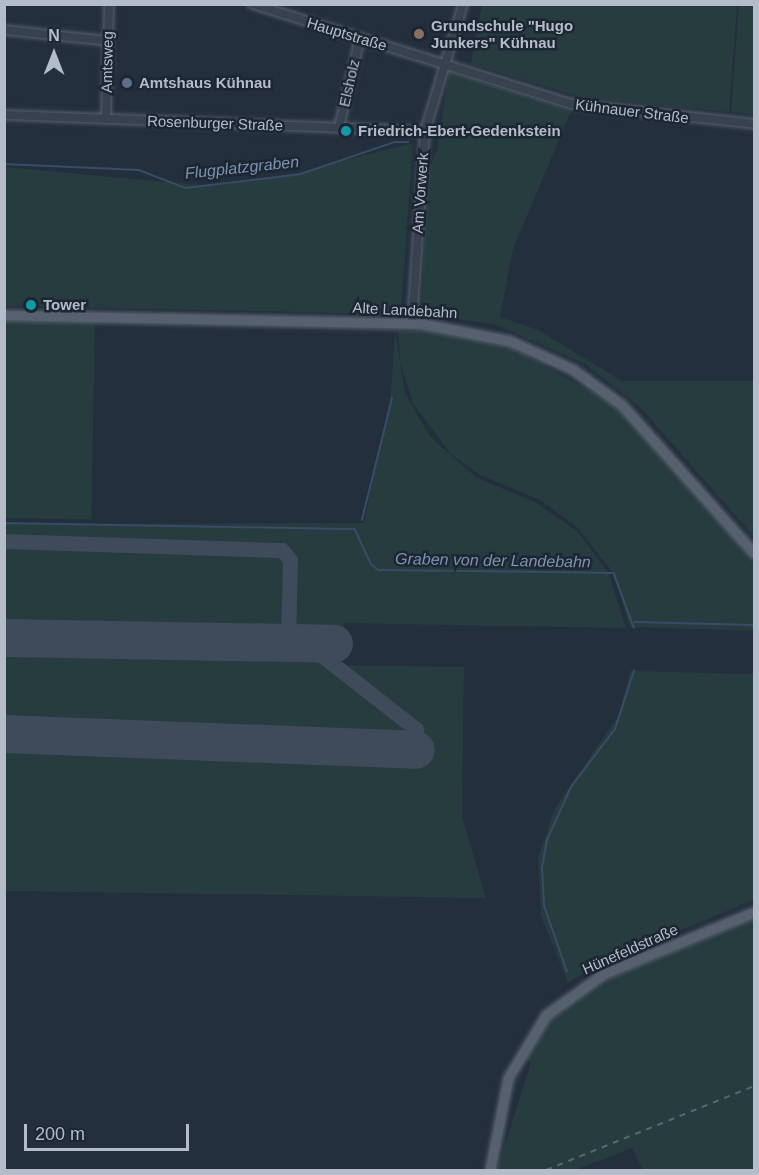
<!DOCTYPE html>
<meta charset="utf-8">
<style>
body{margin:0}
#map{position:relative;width:759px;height:1175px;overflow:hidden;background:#242f3e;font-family:Helvetica,sans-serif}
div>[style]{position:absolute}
.green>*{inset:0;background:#263c3f;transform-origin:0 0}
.stream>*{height:1.5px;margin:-0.75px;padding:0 0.75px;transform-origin:0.75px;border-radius:0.75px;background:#394c67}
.taxiway>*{height:15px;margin:-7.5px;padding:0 7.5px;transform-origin:7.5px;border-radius:7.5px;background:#3f4a5a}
.runway>*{height:38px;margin:-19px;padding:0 19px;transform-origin:19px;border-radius:19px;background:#3f4a5a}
.roads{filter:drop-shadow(0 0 2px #565f6c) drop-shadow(0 0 2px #565f6c)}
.minor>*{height:8px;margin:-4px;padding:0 4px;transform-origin:4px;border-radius:4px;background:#38414e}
.major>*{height:9px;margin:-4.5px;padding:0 4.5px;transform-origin:4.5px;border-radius:4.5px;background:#56606e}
.rail>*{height:1.5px;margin-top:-0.75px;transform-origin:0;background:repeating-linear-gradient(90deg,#5a6575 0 6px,transparent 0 12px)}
.dots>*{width:16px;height:16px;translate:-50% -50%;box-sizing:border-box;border:3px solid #1d2633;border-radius:50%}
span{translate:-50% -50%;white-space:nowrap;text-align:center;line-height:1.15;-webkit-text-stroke:5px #1d2633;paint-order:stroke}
.poi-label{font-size:15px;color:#b4bcc9;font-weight:700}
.left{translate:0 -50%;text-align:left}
.street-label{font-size:15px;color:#b4bcc9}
.water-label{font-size:16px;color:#7c92b1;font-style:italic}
.frame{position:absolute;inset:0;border:6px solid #b4bcc9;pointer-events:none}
.north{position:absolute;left:24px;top:24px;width:60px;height:60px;-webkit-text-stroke:4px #1d2633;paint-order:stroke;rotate:0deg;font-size:16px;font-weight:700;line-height:24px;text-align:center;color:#b4bcc9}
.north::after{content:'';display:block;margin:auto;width:21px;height:27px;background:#b4bcc9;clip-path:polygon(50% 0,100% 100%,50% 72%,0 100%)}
.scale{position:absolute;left:24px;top:1124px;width:165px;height:27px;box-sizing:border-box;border:3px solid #b4bcc9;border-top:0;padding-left:8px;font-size:18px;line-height:21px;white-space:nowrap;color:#b4bcc9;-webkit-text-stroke:4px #1d2633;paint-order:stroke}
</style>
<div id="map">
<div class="green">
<i style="clip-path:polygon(482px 5px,737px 5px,729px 112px,584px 98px,471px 64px)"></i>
<i style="clip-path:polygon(739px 5px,754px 5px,754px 115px,731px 112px)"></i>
<i style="clip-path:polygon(449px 72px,571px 111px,513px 249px,500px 317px,538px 330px,622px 381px,754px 381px,754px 537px,641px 408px,585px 364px,497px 325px,422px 314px,427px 173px,437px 150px)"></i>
<i style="clip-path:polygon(413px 143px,401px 314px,5px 306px,5px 167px,209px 186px,284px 176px)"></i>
<i style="clip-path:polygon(157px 312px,368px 316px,402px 318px,157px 315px)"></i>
<i style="left:5px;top:320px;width:90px;height:198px;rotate:1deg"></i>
<i style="clip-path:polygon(446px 330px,500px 341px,608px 401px,641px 428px,754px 560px,754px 631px,630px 627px,612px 571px,576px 526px,540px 500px,478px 474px,450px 453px,413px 404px,400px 361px,398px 331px)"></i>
<i style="clip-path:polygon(395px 331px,405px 393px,430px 437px,477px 478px,535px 502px,578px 532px,608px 572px,626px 628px,344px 623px,343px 634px,304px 633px,295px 623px,284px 622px,271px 633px,5px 628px,5px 524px,364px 523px,391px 393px)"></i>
<i style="clip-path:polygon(5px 649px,343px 655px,343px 665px,464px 667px,462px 817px,486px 898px,5px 891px)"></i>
<i style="clip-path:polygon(630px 671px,754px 674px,754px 900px,599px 964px,568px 983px,541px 916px,538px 857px,555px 808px,619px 715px)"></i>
<i style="clip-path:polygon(754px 918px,754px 1170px,643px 1170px,632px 1148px,575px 1170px,497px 1170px,531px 1063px,525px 1057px,547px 1021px,588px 987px)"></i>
</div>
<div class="stream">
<i style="left:4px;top:164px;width:135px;rotate:2.5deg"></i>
<i style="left:139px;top:170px;width:50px;rotate:21deg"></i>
<i style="left:186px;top:188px;width:116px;rotate:-6.9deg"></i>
<i style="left:301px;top:174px;width:99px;rotate:-18.8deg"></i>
<i style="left:395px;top:142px;width:13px"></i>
<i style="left:362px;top:520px;width:125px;rotate:-76.1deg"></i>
<i style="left:4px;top:523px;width:351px;rotate:1deg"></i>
<i style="left:355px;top:529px;width:40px;rotate:65deg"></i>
<i style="left:372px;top:565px;width:9px;rotate:36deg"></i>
<i style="left:379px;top:570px;width:235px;rotate:0.7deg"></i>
<i style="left:614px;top:573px;width:58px;rotate:69.7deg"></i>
<i style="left:635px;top:622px;width:119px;rotate:1.4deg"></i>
<i style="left:567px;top:972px;width:70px;rotate:-109.2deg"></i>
<i style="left:544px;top:906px;width:38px;rotate:-93deg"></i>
<i style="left:542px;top:868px;width:28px;rotate:-80deg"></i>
<i style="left:547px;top:840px;width:58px;rotate:-65.6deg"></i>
<i style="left:571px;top:787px;width:73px;rotate:-52.8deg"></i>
<i style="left:615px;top:729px;width:61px;rotate:-71.9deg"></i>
</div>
<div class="taxiway">
<i style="left:4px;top:541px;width:278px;rotate:1.9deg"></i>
<i style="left:282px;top:550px;width:13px;rotate:51deg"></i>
<i style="left:290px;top:560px;width:83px;rotate:91.4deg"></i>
<i style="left:320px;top:644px;width:10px;rotate:90deg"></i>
<i style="left:320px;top:654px;width:122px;rotate:38deg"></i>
<i style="left:416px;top:729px;width:21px;rotate:90deg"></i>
</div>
<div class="runway">
<i style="left:4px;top:638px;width:330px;rotate:1deg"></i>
<i style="left:4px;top:734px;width:412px;rotate:2.2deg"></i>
</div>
<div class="roads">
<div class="minor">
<i style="left:252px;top:4px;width:334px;rotate:17.4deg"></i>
<i style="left:571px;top:104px;width:184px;rotate:6.2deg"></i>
<i style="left:4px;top:30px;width:105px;rotate:6deg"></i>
<i style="left:4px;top:115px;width:421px;rotate:2.2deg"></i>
<i style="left:106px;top:119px;width:115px;rotate:-88.5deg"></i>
<i style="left:339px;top:127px;width:91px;rotate:-76.7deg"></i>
<i style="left:412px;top:323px;width:192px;rotate:-86.1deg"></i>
<i style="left:425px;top:131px;width:133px;rotate:-73.3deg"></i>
</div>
<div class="major">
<i style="left:4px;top:315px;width:419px;rotate:1.2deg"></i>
<i style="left:423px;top:324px;width:89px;rotate:11.1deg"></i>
<i style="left:510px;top:341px;width:68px;rotate:24.3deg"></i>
<i style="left:572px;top:369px;width:62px;rotate:35.8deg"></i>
<i style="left:622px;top:405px;width:198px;rotate:48.3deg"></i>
<i style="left:490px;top:1170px;width:94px;rotate:-78.9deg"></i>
<i style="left:508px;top:1078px;width:74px;rotate:-58.9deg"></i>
<i style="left:546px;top:1015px;width:70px;rotate:-35.7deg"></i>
<i style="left:603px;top:974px;width:163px;rotate:-22.3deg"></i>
</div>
</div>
<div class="rail">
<i style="left:546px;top:1170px;width:224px;rotate:-22deg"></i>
</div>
<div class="dots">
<i style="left:419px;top:34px;background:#8d6e63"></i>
<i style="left:127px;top:83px;background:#5c6f8a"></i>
<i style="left:346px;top:131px;background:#0f9aa8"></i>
<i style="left:31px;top:305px;background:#0f9aa8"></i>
</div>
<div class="poi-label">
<span class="left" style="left:431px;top:34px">Grundschule "Hugo<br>Junkers" Kühnau</span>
<span class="left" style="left:139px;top:83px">Amtshaus Kühnau</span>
<span class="left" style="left:358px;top:131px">Friedrich-Ebert-Gedenkstein</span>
<span class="left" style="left:43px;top:305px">Tower</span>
</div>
<div class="street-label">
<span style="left:347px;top:34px;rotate:17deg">Hauptstraße</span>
<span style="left:107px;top:62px;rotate:-89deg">Amtsweg</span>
<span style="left:349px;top:83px;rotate:-77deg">Elsholz</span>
<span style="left:632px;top:111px;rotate:7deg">Kühnauer Straße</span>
<span style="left:215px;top:123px;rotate:2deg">Rosenburger Straße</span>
<span style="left:420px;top:193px;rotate:-86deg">Am Vorwerk</span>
<span style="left:405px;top:310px;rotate:3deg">Alte Landebahn</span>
<span style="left:630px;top:949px;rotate:-24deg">Hünefeldstraße</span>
</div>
<div class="water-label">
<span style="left:242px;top:168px;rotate:-6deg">Flugplatzgraben</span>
<span style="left:493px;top:561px;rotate:1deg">Graben von der Landebahn</span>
</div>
<div class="frame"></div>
<div class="north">N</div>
<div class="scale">200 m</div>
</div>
